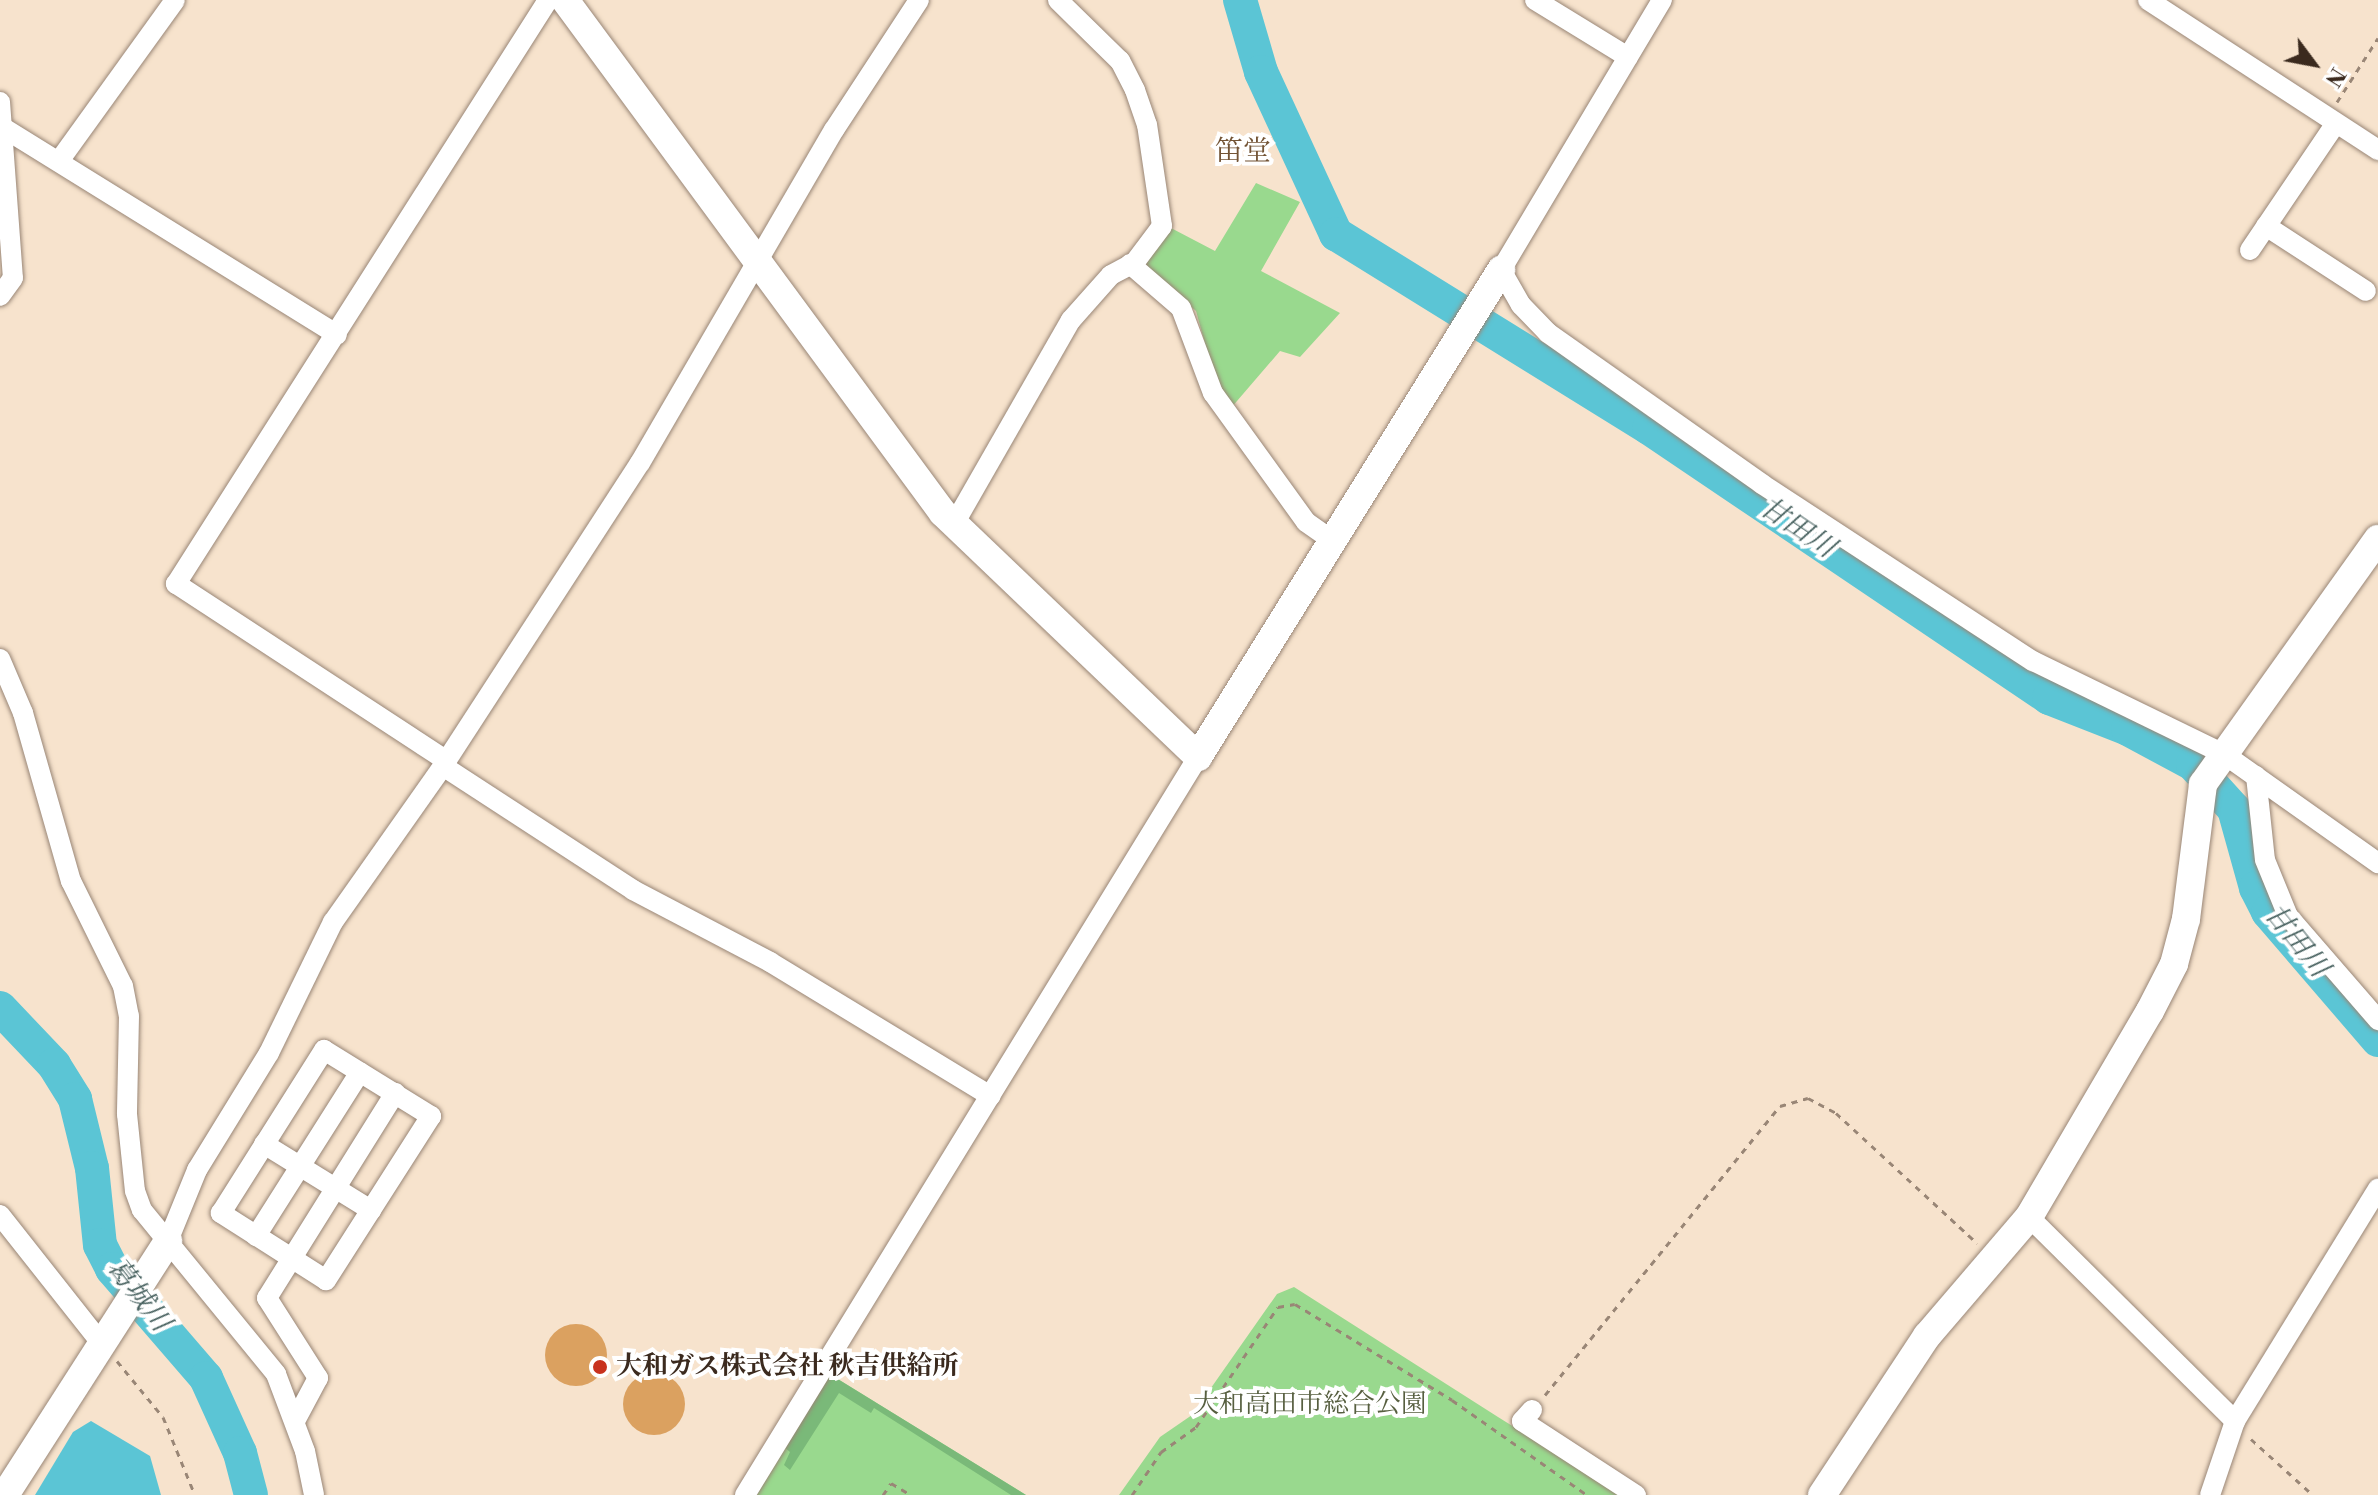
<!DOCTYPE html>
<meta charset="utf-8">
<style>
body{margin:0}
#map{position:relative;width:2378px;height:1495px;overflow:hidden;background:#f7e3cd;font-family:"Libre Bodoni","Noto Serif JP",serif}
div>[style]{position:absolute}
.green>*{inset:0;background:#99d98e}
.forest>*{inset:0;background:#7ab979}
.water>*{inset:0;background:#5bc5d5}
.river>*{height:34px;margin:-17px;padding:0 17px;transform-origin:17px;border-radius:17px;background:#5bc5d5}
.building>*{inset:0;background:#dba160}
.round{border-radius:50%}
.path>*{height:3px;margin-top:-1.5px;transform-origin:0;background:repeating-linear-gradient(90deg,#998676 0 6px,transparent 0 12px)}
.roads{filter:drop-shadow(0 0 2px #998676) drop-shadow(0 0 2px #998676)}
.street>*{height:20px;margin:-10px;padding:0 10px;transform-origin:10px;border-radius:10px;background:#fff}
.secondary>*{height:28px;margin:-14px;padding:0 14px;transform-origin:14px;border-radius:14px;background:#fff}
.dots>*{width:22px;height:22px;translate:-50% -50%;box-sizing:border-box;border:4px solid #fff;border-radius:50%}
span{translate:-50% -50%;white-space:nowrap;text-align:center;line-height:1.15;-webkit-text-stroke:8px #fff;paint-order:stroke}
.poi-label{font-size:26px;color:#3b2a1e;font-weight:700}
.left{translate:0 -50%;text-align:left}
.park-label{font-size:26px;color:#575f40}
.neighbourhood-label{font-size:28px;color:#735435}
.water-label{font-size:28px;color:#46605e;font-style:italic}
.north{position:absolute;left:2274px;top:24px;width:80px;height:80px;-webkit-text-stroke:6px #fff;paint-order:stroke;rotate:122deg;font-size:22px;font-weight:700;line-height:32px;text-align:center;color:#3b2a1e}
.north::after{content:'';display:block;margin:auto;width:28px;height:36px;background:#3b2a1e;clip-path:polygon(50% 0,100% 100%,50% 72%,0 100%)}
</style>
<div id="map">
<div class="green">
<i style="clip-path:polygon(1256px 183px,1300px 202px,1261px 271px,1340px 313px,1300px 357px,1280px 351px,1231px 408px,1214px 376px,1196px 311px,1144px 266px,1171px 228px,1215px 251px)"></i>
<i style="clip-path:polygon(1294px 1287px,1498px 1417px,1623px 1495px,1119px 1495px,1160px 1437px,1192px 1415px,1277px 1294px)"></i>
<i style="clip-path:polygon(828px 1373px,1026px 1495px,755px 1495px)"></i>
</div>
<div class="forest">
<i style="clip-path:polygon(828px 1373px,1026px 1495px,1011px 1495px,874px 1408px,871px 1413px,839px 1393px,790px 1470px,784px 1465px,790px 1452px,784px 1447px)"></i>
</div>
<div class="water">
<i style="clip-path:polygon(91px 1421px,150px 1456px,161px 1495px,35px 1495px,73px 1432px)"></i>
</div>
<div class="river">
<i style="left:1240px;top:0;width:75px;rotate:73.7deg"></i>
<i style="left:1261px;top:72px;width:179px;rotate:65.2deg"></i>
<i style="left:1336px;top:234px;width:368px;rotate:31.8deg"></i>
<i style="left:1649px;top:428px;width:483px;rotate:34deg"></i>
<i style="left:2049px;top:698px;width:85px;rotate:21.4deg"></i>
<i style="left:2128px;top:729px;width:74px;rotate:28.3deg"></i>
<i style="left:2193px;top:764px;width:61px;rotate:47.7deg"></i>
<i style="left:2234px;top:809px;width:82px;rotate:74.4deg"></i>
<i style="left:2256px;top:888px;width:27px;rotate:63deg"></i>
<i style="left:2268px;top:912px;width:169px;rotate:49.3deg"></i>
<i style="left:0;top:1008px;width:79px;rotate:46.5deg"></i>
<i style="left:54px;top:1065px;width:40px;rotate:58deg"></i>
<i style="left:75px;top:1099px;width:71px;rotate:76.2deg"></i>
<i style="left:92px;top:1168px;width:77px;rotate:84.1deg"></i>
<i style="left:100px;top:1245px;width:27px;rotate:63deg"></i>
<i style="left:112px;top:1269px;width:144px;rotate:49.2deg"></i>
<i style="left:206px;top:1378px;width:82px;rotate:65.6deg"></i>
<i style="left:240px;top:1453px;width:43px;rotate:75.3deg"></i>
</div>
<div class="building">
<i class="round" style="left:545px;top:1324px;width:62px;height:62px"></i>
<i class="round" style="left:623px;top:1373px;width:62px;height:62px"></i>
</div>
<div class="path">
<i style="left:2337px;top:102px;width:76px;rotate:-57.4deg"></i>
<i style="left:117px;top:1361px;width:72px;rotate:50.6deg"></i>
<i style="left:163px;top:1417px;width:84px;rotate:67.7deg"></i>
<i style="left:1545px;top:1395px;width:372px;rotate:-50.9deg"></i>
<i style="left:1780px;top:1106px;width:29px;rotate:-16deg"></i>
<i style="left:1808px;top:1098px;width:32px;rotate:28deg"></i>
<i style="left:1836px;top:1113px;width:192px;rotate:42.7deg"></i>
<i style="left:2251px;top:1439px;width:84px;rotate:42.1deg"></i>
<i style="left:883px;top:1495px;width:14px;rotate:-56deg"></i>
<i style="left:891px;top:1483px;width:23px;rotate:31deg"></i>
<i style="left:1132px;top:1495px;width:52px;rotate:-56deg"></i>
<i style="left:1161px;top:1452px;width:43px;rotate:-35.5deg"></i>
<i style="left:1196px;top:1427px;width:145px;rotate:-55.7deg"></i>
<i style="left:1278px;top:1307px;width:17px;rotate:-10deg"></i>
<i style="left:1295px;top:1304px;width:184px;rotate:31.4deg"></i>
<i style="left:1452px;top:1400px;width:165px;rotate:35.1deg"></i>
</div>
<div class="roads">
<div class="street">
<i style="left:1535px;top:0;width:109px;rotate:31.5deg"></i>
<i style="left:1662px;top:0;width:314px;rotate:120.8deg"></i>
<i style="left:1501px;top:270px;width:40px;rotate:60.3deg"></i>
<i style="left:1521px;top:305px;width:39px;rotate:46deg"></i>
<i style="left:1548px;top:333px;width:262px;rotate:35.2deg"></i>
<i style="left:1762px;top:484px;width:324px;rotate:33.2deg"></i>
<i style="left:2033px;top:661px;width:212px;rotate:26deg"></i>
<i style="left:2224px;top:754px;width:189px;rotate:35.3deg"></i>
<i style="left:2148px;top:0;width:275px;rotate:33.1deg"></i>
<i style="left:0;top:102px;width:176px;rotate:85.8deg"></i>
<i style="left:13px;top:278px;width:22px;rotate:126deg"></i>
<i style="left:2px;top:127px;width:394px;rotate:31.8deg"></i>
<i style="left:59px;top:161px;width:198px;rotate:-54.2deg"></i>
<i style="left:2266px;top:226px;width:119px;rotate:33deg"></i>
<i style="left:2250px;top:250px;width:153px;rotate:-55.9deg"></i>
<i style="left:1130px;top:264px;width:67px;rotate:40.8deg"></i>
<i style="left:1181px;top:308px;width:91px;rotate:69.4deg"></i>
<i style="left:1213px;top:393px;width:159px;rotate:54.2deg"></i>
<i style="left:1306px;top:522px;width:35px;rotate:35deg"></i>
<i style="left:954px;top:524px;width:235px;rotate:-60.2deg"></i>
<i style="left:1071px;top:320px;width:60px;rotate:-48.4deg"></i>
<i style="left:1111px;top:275px;width:27px;rotate:-28deg"></i>
<i style="left:1135px;top:262px;width:45px;rotate:-53.1deg"></i>
<i style="left:1162px;top:226px;width:102px;rotate:-98.4deg"></i>
<i style="left:1147px;top:125px;width:37px;rotate:-109deg"></i>
<i style="left:1135px;top:90px;width:33px;rotate:-117deg"></i>
<i style="left:1120px;top:61px;width:87px;rotate:-135.5deg"></i>
<i style="left:0;top:659px;width:59px;rotate:66.9deg"></i>
<i style="left:23px;top:713px;width:175px;rotate:74.1deg"></i>
<i style="left:71px;top:881px;width:117px;rotate:63.7deg"></i>
<i style="left:123px;top:986px;width:31px;rotate:79deg"></i>
<i style="left:129px;top:1016px;width:98px;rotate:91.2deg"></i>
<i style="left:127px;top:1114px;width:77px;rotate:84.1deg"></i>
<i style="left:135px;top:1191px;width:20px;rotate:70deg"></i>
<i style="left:142px;top:1210px;width:212px;rotate:50.7deg"></i>
<i style="left:276px;top:1374px;width:82px;rotate:69.4deg"></i>
<i style="left:305px;top:1451px;width:45px;rotate:78.4deg"></i>
<i style="left:447px;top:761px;width:324px;rotate:-146.8deg"></i>
<i style="left:176px;top:584px;width:692px;rotate:-57.5deg"></i>
<i style="left:443px;top:766px;width:227px;rotate:33.1deg"></i>
<i style="left:633px;top:890px;width:155px;rotate:27.7deg"></i>
<i style="left:770px;top:962px;width:258px;rotate:31.3deg"></i>
<i style="left:2256px;top:776px;width:84px;rotate:83.9deg"></i>
<i style="left:2265px;top:860px;width:61px;rotate:67.7deg"></i>
<i style="left:2288px;top:916px;width:138px;rotate:49.1deg"></i>
<i style="left:324px;top:1050px;width:126px;rotate:31.7deg"></i>
<i style="left:431px;top:1116px;width:195px;rotate:122.6deg"></i>
<i style="left:326px;top:1280px;width:125px;rotate:-147.5deg"></i>
<i style="left:221px;top:1213px;width:193px;rotate:-57.7deg"></i>
<i style="left:264px;top:1144px;width:126px;rotate:31.7deg"></i>
<i style="left:0;top:1215px;width:163px;rotate:51.7deg"></i>
<i style="left:2029px;top:1217px;width:290px;rotate:44.7deg"></i>
<i style="left:256px;top:1236px;width:194px;rotate:-57.6deg"></i>
<i style="left:168px;top:1241px;width:77px;rotate:-67.8deg"></i>
<i style="left:197px;top:1170px;width:137px;rotate:-58.4deg"></i>
<i style="left:269px;top:1053px;width:146px;rotate:-64deg"></i>
<i style="left:333px;top:922px;width:191px;rotate:-54.8deg"></i>
<i style="left:443px;top:766px;width:361px;rotate:-57deg"></i>
<i style="left:640px;top:463px;width:385px;rotate:-59.8deg"></i>
<i style="left:834px;top:130px;width:155px;rotate:-56.8deg"></i>
<i style="left:1532px;top:1410px;width:15px;rotate:132deg"></i>
<i style="left:1522px;top:1421px;width:136px;rotate:33deg"></i>
<i style="left:295px;top:1421px;width:49px;rotate:-61.9deg"></i>
<i style="left:318px;top:1378px;width:95px;rotate:-122.5deg"></i>
<i style="left:267px;top:1298px;width:242px;rotate:-58deg"></i>
<i style="left:745px;top:1495px;width:866px;rotate:-58.46deg"></i>
<i style="left:2210px;top:1495px;width:78px;rotate:-71.3deg"></i>
<i style="left:2235px;top:1421px;width:273px;rotate:-58.4deg"></i>
</div>
<div class="secondary">
<i style="left:565px;top:0;width:637px;rotate:53.62deg"></i>
<i style="left:943px;top:513px;width:353px;rotate:43.7deg"></i>
<i style="left:1198px;top:757px;width:574px;rotate:-58.11deg"></i>
<i style="left:5px;top:1495px;width:302px;rotate:-57.3deg"></i>
<i style="left:1822px;top:1495px;width:191px;rotate:-56.6deg"></i>
<i style="left:1927px;top:1336px;width:157px;rotate:-49.4deg"></i>
<i style="left:2029px;top:1217px;width:239px;rotate:-59.6deg"></i>
<i style="left:2150px;top:1011px;width:53px;rotate:-62.9deg"></i>
<i style="left:2174px;top:964px;width:47px;rotate:-75.1deg"></i>
<i style="left:2186px;top:919px;width:136px;rotate:-82.8deg"></i>
<i style="left:2203px;top:784px;width:301px;rotate:-54.5deg"></i>
</div>
</div>
<div class="dots">
<i style="left:600px;top:1367px;background:#c8321e"></i>
</div>
<div class="poi-label">
<span class="left" style="left:616px;top:1367px">大和ガス株式会社 秋吉供給所</span>
</div>
<div class="park-label">
<span style="left:1310px;top:1405px">大和高田市総合公園</span>
</div>
<div class="neighbourhood-label">
<span style="left:1243px;top:152px">笛堂</span>
</div>
<div class="water-label">
<span style="left:1797px;top:528px;rotate:34deg">甘田川</span>
<span style="left:2296px;top:941px;rotate:51deg">甘田川</span>
<span style="left:138px;top:1295px;rotate:52deg">葛城川</span>
</div>
<div class="north">N</div>
</div>
